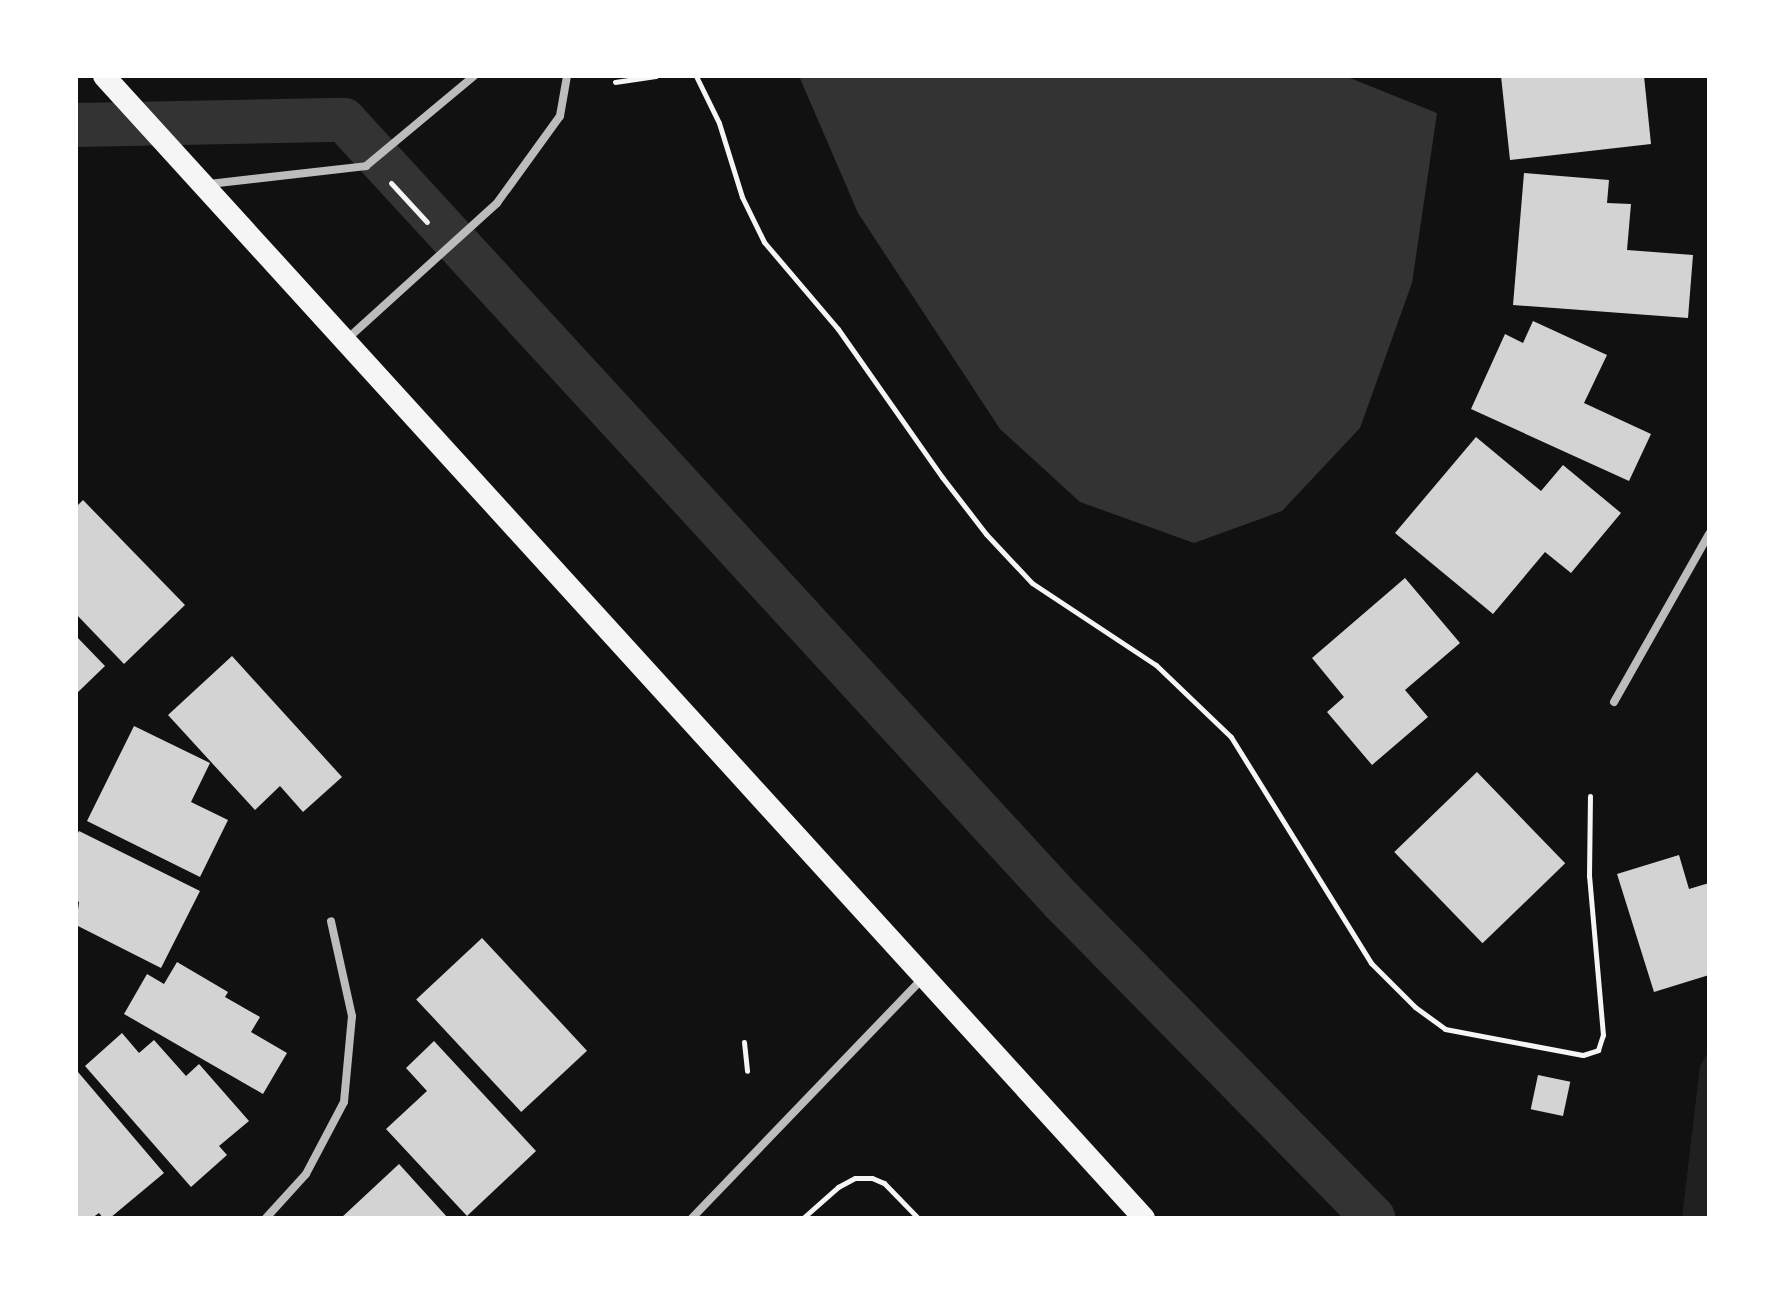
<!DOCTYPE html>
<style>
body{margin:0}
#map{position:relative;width:1785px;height:1294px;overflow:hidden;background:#111;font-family:Jost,sans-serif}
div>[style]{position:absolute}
.green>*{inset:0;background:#202020}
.water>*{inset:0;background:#333}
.canal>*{height:44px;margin:-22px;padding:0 22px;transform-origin:22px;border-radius:22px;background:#333}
.building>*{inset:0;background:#d3d3d3;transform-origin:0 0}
.path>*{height:5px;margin:-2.5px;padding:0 2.5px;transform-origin:2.5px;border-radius:2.5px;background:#f5f5f5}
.minor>*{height:8px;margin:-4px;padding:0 4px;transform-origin:4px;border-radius:4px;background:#bcbcbc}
.trunk>*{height:22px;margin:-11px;padding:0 11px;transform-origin:11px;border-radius:11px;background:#f5f5f5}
span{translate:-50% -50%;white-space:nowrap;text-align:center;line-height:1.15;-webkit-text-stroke:6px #fff;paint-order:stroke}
.frame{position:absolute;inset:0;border:78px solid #fff;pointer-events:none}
</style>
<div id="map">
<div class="green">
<i style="clip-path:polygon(1709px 1051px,1709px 1218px,1682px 1218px,1700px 1066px)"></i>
</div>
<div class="water">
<i style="clip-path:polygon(799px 76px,1345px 76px,1437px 113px,1412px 283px,1360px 428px,1282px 511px,1194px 543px,1080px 502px,1000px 429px,858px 213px)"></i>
</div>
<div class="canal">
<i style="left:76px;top:125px;width:268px;rotate:-1.1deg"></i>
<i style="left:344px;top:120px;width:1061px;rotate:47.41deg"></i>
<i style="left:1062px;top:901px;width:444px;rotate:45.5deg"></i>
</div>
<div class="building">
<i style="clip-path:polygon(1501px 76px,1644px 76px,1651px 144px,1510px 160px)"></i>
<i style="clip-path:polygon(1524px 173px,1609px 180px,1607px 203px,1631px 204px,1627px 250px,1693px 255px,1688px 318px,1513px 305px)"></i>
<i style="clip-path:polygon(1533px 321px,1607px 355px,1584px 403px,1651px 434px,1629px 481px,1471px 409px,1505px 334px,1523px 343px)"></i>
<i style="clip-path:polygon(1476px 437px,1541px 491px,1563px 465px,1621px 513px,1571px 573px,1545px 552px,1493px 614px,1395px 533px)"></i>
<i style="clip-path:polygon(83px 500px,185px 605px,124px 664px,76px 614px,76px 507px)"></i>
<i style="clip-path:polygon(1405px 578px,1460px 643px,1405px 690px,1428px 717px,1372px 765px,1327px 712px,1344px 697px,1312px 658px)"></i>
<i style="clip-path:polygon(76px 636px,105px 666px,76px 694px)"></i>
<i style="clip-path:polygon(232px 656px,342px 777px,303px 812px,280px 786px,255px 810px,168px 715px)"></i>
<i style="clip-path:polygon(134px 726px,210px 763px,191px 802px,228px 820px,200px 877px,87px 821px)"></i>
<i style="left:1477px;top:772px;width:127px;height:115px;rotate:46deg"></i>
<i style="clip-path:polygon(79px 831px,200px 891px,161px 968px,76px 925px,79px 902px,76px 900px,76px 837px)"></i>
<i style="clip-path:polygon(1679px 855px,1689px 889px,1709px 883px,1709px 975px,1654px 992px,1617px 874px)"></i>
<i style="left:482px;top:938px;width:154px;height:90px;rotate:47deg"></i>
<i style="clip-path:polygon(177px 962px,228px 992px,225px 997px,260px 1017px,251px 1032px,287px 1053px,263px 1094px,124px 1014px,147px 974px,164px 984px)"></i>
<i style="clip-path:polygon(122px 1033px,139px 1053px,154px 1040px,186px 1076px,199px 1064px,249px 1121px,219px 1146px,227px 1155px,191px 1187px,85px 1066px)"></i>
<i style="clip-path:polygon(434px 1041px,536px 1151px,467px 1216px,386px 1129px,427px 1091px,406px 1068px)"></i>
<i style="clip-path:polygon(78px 1072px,164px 1173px,110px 1218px,103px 1218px,99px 1213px,92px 1218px,76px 1218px)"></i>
<i style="left:1538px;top:1075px;width:33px;height:35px;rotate:12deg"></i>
<i style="clip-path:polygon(399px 1164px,448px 1218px,341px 1218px)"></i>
</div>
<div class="path">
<i style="left:696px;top:76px;width:52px;rotate:63.9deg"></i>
<i style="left:719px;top:123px;width:77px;rotate:72.7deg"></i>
<i style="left:742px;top:197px;width:50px;rotate:63.9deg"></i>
<i style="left:764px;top:242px;width:114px;rotate:49.6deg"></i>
<i style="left:838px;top:329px;width:181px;rotate:54.9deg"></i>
<i style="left:942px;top:477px;width:72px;rotate:52.3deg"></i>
<i style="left:986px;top:534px;width:67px;rotate:46.8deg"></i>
<i style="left:1032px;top:583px;width:149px;rotate:33.5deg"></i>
<i style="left:1156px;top:665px;width:104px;rotate:43.8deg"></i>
<i style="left:1231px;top:737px;width:266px;rotate:58.2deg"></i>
<i style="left:1371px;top:963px;width:62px;rotate:45deg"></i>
<i style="left:1415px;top:1007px;width:37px;rotate:36deg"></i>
<i style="left:1445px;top:1029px;width:140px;rotate:10.7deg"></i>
<i style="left:1583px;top:1055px;width:16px;rotate:-18deg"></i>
<i style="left:1598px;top:1050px;width:16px;rotate:-72deg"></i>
<i style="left:1603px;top:1035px;width:160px;rotate:-95deg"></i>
<i style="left:1589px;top:876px;width:80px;rotate:-89.3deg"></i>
<i style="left:615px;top:82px;width:41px;rotate:-8.3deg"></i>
<i style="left:391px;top:183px;width:53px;rotate:47.3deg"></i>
<i style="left:744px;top:1042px;width:29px;rotate:84deg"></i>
<i style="left:803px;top:1218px;width:47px;rotate:-41.5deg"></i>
<i style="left:838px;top:1187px;width:19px;rotate:-28deg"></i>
<i style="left:855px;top:1178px;width:17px"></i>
<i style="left:872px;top:1178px;width:13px;rotate:23deg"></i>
<i style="left:884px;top:1183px;width:49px;rotate:45.8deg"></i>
</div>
<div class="minor">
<i style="left:209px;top:184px;width:158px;rotate:-6.5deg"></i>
<i style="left:366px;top:166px;width:141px;rotate:-39.8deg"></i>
<i style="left:346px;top:340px;width:204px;rotate:-42.2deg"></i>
<i style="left:497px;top:203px;width:107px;rotate:-54.1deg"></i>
<i style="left:560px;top:116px;width:41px;rotate:-80.1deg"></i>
<i style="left:1614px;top:702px;width:193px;rotate:-60.5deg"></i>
<i style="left:266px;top:1218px;width:59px;rotate:-47.7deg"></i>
<i style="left:306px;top:1174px;width:81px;rotate:-62.2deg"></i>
<i style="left:344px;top:1102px;width:86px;rotate:-84.7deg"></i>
<i style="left:352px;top:1016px;width:97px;rotate:-102.5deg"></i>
<i style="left:692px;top:1218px;width:335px;rotate:-46.1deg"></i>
</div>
<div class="trunk">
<i style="left:104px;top:76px;width:1545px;rotate:47.68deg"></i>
</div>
<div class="frame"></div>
</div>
